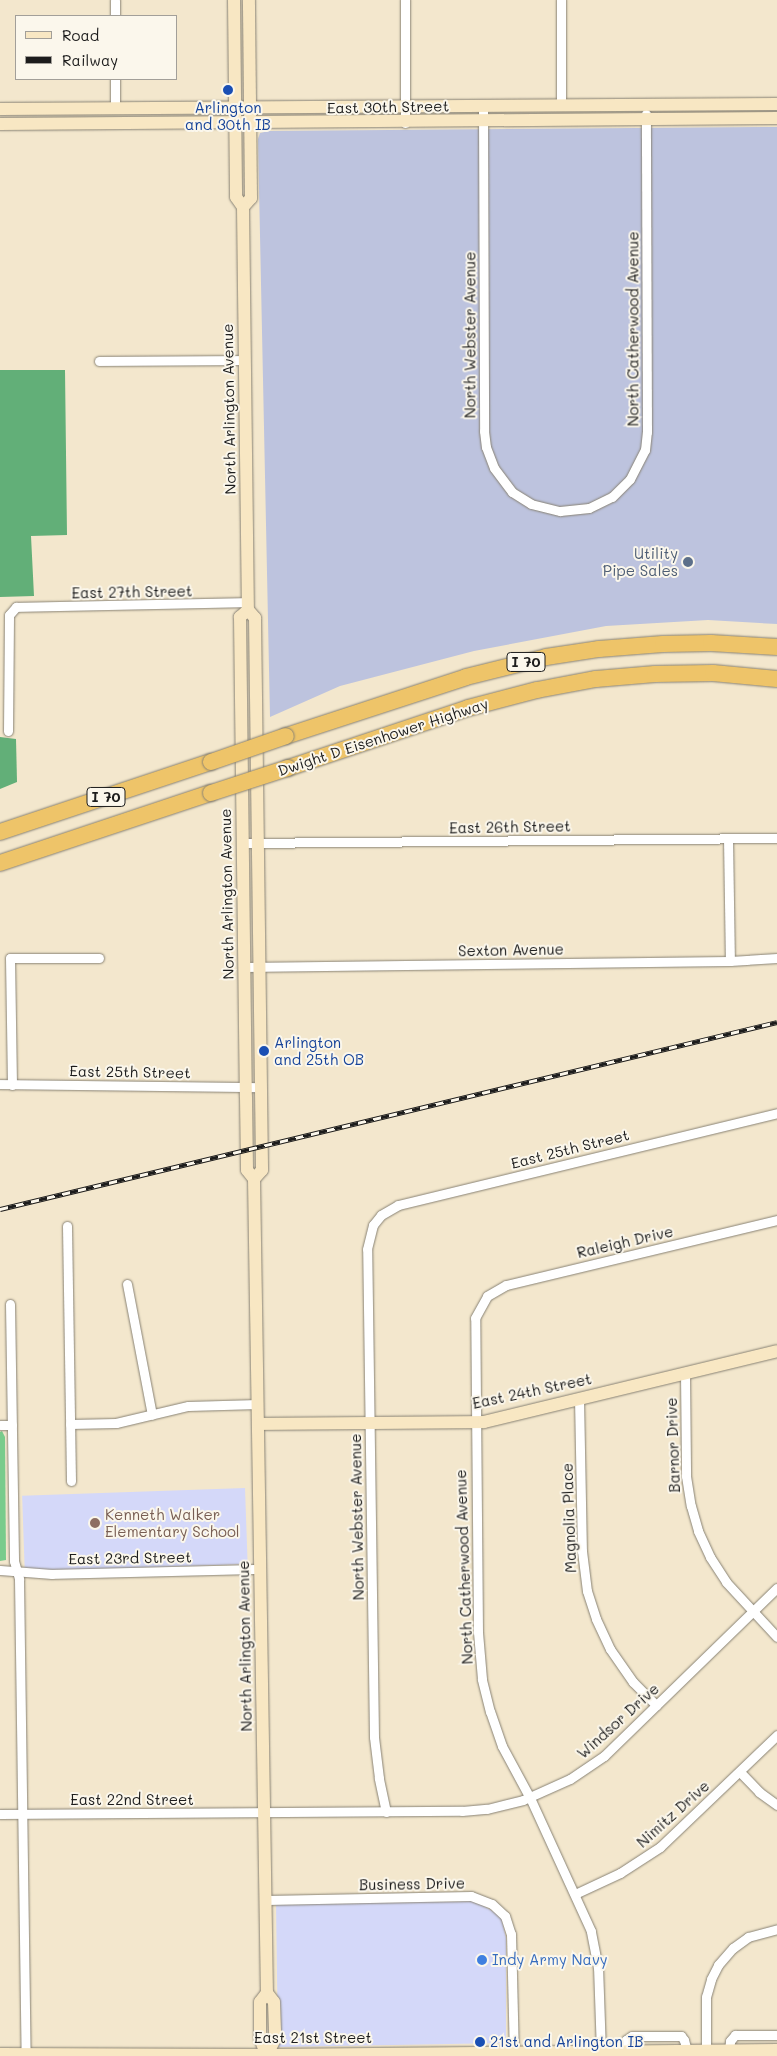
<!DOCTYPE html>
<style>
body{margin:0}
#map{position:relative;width:777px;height:2056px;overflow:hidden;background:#f3e7cd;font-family:Mali,sans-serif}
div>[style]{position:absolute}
.built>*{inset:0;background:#d4d8f9;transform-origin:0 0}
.industrial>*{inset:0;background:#bdc3de}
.green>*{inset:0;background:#79cb8c}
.forest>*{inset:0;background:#62af78}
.roads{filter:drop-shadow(0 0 1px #888274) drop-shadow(0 0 1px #888274)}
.street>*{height:9px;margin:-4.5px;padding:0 4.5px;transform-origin:4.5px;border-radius:4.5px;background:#fff}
.secondary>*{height:12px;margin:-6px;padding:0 6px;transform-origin:6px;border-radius:6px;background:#f8e7c3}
.highway>*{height:16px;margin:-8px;padding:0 8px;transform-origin:8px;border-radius:8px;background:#eec469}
.rail>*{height:4.5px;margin-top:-2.25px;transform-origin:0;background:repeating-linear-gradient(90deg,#fbf7ec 0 8px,#1c1c1c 0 16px);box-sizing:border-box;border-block:1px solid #1c1c1c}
.bridges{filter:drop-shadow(0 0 1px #888274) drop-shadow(0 0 1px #888274)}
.highway-bridge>*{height:16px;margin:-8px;padding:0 8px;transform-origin:8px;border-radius:8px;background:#eec469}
.dots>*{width:14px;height:14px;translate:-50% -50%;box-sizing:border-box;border:2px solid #fbf7ec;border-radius:50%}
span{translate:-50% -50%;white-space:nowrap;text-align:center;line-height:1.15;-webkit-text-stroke:4px #fbf7ec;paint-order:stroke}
.shield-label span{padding:1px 4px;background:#fbf7ec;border:1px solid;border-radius:4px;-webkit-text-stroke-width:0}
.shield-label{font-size:14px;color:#1c1c1c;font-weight:700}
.transit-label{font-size:15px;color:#164399}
.left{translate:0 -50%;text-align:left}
.street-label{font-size:15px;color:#1c1c1c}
.service-label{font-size:15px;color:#4e5e75}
.right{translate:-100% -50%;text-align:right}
.education-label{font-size:15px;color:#785e54}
.shop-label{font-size:15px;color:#366cbe}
.legend{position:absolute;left:15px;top:15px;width:162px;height:65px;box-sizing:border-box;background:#fbf7ec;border:1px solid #a29f99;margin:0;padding:6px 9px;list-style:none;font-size:15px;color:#1c1c1c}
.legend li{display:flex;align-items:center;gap:10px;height:25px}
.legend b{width:25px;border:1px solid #a29f99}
</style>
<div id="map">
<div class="built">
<i style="left:245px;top:1488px;width:76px;height:223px;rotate:88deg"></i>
<i style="clip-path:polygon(475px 1901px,501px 1916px,506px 1938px,506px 2043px,278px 2047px,276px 1903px)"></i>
</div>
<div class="industrial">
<i style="clip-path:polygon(777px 127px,777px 624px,708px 620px,606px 626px,474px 651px,340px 686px,270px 717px,258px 139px,260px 133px,269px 131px)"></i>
</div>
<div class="green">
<i style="clip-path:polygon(2px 1431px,5px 1437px,6px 1560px,0 1561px,0 1432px)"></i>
</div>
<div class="forest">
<i style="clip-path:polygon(0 370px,65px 370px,67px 535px,31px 536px,34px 596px,0 597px)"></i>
<i style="clip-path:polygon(0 737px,16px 739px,17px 782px,0 789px)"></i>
</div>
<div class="roads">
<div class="street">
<i style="left:115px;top:0;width:16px;rotate:90deg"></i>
<i style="left:405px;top:0;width:123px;rotate:90deg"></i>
<i style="left:115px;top:79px;width:30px;rotate:90deg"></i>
<i style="left:561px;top:106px;width:106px;rotate:-90deg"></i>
<i style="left:483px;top:107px;width:324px;rotate:89.8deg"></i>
<i style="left:484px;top:431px;width:16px;rotate:83deg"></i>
<i style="left:486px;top:447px;width:22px;rotate:69deg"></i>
<i style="left:494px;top:468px;width:30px;rotate:53deg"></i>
<i style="left:512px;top:492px;width:22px;rotate:32deg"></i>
<i style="left:531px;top:504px;width:30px;rotate:14deg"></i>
<i style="left:560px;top:511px;width:29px;rotate:-6deg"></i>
<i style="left:589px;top:508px;width:25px;rotate:-26deg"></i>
<i style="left:612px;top:497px;width:25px;rotate:-45deg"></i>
<i style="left:630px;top:479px;width:33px;rotate:-63deg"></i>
<i style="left:645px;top:450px;width:18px;rotate:-84deg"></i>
<i style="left:647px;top:432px;width:318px;rotate:-90.2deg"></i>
<i style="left:99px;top:361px;width:146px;rotate:-0.4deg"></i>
<i style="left:8px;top:731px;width:116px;rotate:-89.5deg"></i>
<i style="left:9px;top:615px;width:11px;rotate:-49deg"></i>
<i style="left:16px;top:607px;width:232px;rotate:-1.2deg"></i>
<i style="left:728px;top:838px;width:123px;rotate:89.1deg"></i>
<i style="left:243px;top:843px;width:534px;rotate:-0.54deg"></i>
<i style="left:244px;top:967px;width:486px;rotate:-0.7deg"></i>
<i style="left:730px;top:961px;width:47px;rotate:-3.7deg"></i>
<i style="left:0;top:1084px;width:260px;rotate:0.7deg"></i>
<i style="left:12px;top:1085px;width:127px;rotate:-90.9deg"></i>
<i style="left:10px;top:958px;width:89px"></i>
<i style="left:67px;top:1226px;width:255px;rotate:89.1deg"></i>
<i style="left:127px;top:1284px;width:133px;rotate:79.2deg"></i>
<i style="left:10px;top:1304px;width:257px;rotate:89.1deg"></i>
<i style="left:14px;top:1561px;width:19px;rotate:74deg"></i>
<i style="left:19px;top:1579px;width:477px;rotate:89.2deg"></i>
<i style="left:685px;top:1373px;width:103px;rotate:89.4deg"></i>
<i style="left:686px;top:1476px;width:30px;rotate:81deg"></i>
<i style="left:691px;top:1506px;width:26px;rotate:74deg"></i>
<i style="left:698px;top:1531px;width:29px;rotate:65deg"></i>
<i style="left:710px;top:1557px;width:30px;rotate:57deg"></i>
<i style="left:726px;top:1582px;width:75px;rotate:47.2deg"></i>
<i style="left:579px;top:1398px;width:153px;rotate:88.9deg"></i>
<i style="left:582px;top:1551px;width:40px;rotate:82.9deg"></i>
<i style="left:587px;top:1591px;width:29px;rotate:72deg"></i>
<i style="left:596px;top:1619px;width:33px;rotate:65deg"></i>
<i style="left:610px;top:1649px;width:40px;rotate:55.1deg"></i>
<i style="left:633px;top:1682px;width:33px;rotate:45deg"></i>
<i style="left:70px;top:1424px;width:46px;rotate:-1.2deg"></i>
<i style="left:116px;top:1423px;width:74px;rotate:-13.3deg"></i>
<i style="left:188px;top:1406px;width:70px;rotate:-1.6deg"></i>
<i style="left:0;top:1425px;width:12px"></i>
<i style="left:0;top:1570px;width:52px;rotate:4.4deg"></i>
<i style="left:52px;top:1574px;width:208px;rotate:-1.4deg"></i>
<i style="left:740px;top:1772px;width:28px;rotate:46deg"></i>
<i style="left:759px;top:1792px;width:22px;rotate:36deg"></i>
<i style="left:386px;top:1812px;width:35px;rotate:-102deg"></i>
<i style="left:379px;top:1778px;width:41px;rotate:-97deg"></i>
<i style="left:374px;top:1737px;width:488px;rotate:-90.8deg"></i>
<i style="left:367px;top:1249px;width:25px;rotate:-76deg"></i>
<i style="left:373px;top:1225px;width:13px;rotate:-51deg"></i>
<i style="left:381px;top:1215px;width:20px;rotate:-30deg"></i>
<i style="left:398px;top:1205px;width:390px;rotate:-13.6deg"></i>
<i style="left:0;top:1814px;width:462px;rotate:-0.4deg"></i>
<i style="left:462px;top:1811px;width:25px;rotate:-5deg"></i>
<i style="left:487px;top:1809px;width:37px;rotate:-14deg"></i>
<i style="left:523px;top:1800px;width:51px;rotate:-24.1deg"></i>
<i style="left:570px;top:1779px;width:41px;rotate:-34.1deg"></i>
<i style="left:604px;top:1756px;width:241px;rotate:-44.2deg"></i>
<i style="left:575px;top:1894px;width:50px;rotate:-25deg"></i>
<i style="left:620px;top:1873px;width:48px;rotate:-33deg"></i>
<i style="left:660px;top:1847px;width:162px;rotate:-43.7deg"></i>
<i style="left:266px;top:1900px;width:205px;rotate:-1.1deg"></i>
<i style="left:471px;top:1896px;width:22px;rotate:21deg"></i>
<i style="left:492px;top:1904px;width:18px;rotate:43deg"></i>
<i style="left:505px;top:1916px;width:19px;rotate:72deg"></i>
<i style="left:511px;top:1934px;width:119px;rotate:88.6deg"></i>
<i style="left:626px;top:2051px;width:11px;rotate:-90deg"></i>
<i style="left:626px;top:2040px;width:7px;rotate:-34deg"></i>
<i style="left:632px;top:2036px;width:49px"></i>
<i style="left:681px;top:2036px;width:5px;rotate:53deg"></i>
<i style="left:684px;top:2040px;width:11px;rotate:75deg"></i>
<i style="left:706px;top:2051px;width:54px;rotate:-90deg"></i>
<i style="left:706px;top:1997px;width:19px;rotate:-74deg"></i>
<i style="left:711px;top:1979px;width:16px;rotate:-63deg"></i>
<i style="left:718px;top:1965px;width:23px;rotate:-49deg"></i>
<i style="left:733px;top:1948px;width:19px;rotate:-36deg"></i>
<i style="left:748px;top:1937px;width:30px;rotate:-15deg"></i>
<i style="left:729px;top:2051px;width:10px;rotate:-84deg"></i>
<i style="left:730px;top:2041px;width:8px;rotate:-50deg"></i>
<i style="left:735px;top:2035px;width:42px"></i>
<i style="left:601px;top:2052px;width:84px;rotate:-92deg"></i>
<i style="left:598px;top:1968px;width:38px;rotate:-101deg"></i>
<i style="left:591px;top:1931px;width:146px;rotate:-114.6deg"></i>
<i style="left:530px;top:1798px;width:59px;rotate:-118.3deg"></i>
<i style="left:502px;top:1746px;width:36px;rotate:-109deg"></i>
<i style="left:490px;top:1712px;width:34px;rotate:-104deg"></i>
<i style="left:482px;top:1679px;width:47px;rotate:-94.9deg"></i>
<i style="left:478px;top:1632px;width:314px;rotate:-90.5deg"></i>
<i style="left:475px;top:1318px;width:25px;rotate:-61deg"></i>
<i style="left:487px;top:1296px;width:22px;rotate:-30deg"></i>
<i style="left:506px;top:1285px;width:279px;rotate:-13.5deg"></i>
</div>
<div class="secondary">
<i style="left:234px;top:0;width:197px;rotate:89.4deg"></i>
<i style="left:236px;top:197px;width:12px;rotate:55deg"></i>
<i style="left:243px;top:207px;width:403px;rotate:89.3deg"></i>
<i style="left:248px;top:610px;width:11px;rotate:49deg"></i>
<i style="left:255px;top:618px;width:552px;rotate:89.27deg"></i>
<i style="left:262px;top:1170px;width:12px;rotate:132deg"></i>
<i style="left:0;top:109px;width:777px;rotate:-0.37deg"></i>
<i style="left:0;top:124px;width:777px;rotate:-0.44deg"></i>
<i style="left:243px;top:207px;width:12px;rotate:-48deg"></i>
<i style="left:251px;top:198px;width:198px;rotate:-90.6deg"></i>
<i style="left:248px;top:610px;width:11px;rotate:139deg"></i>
<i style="left:240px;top:617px;width:480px;rotate:89.3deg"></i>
<i style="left:246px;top:1097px;width:73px;rotate:89.2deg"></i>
<i style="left:247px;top:1170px;width:11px;rotate:52deg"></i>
<i style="left:254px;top:1179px;width:814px;rotate:89.09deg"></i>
<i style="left:267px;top:1993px;width:11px;rotate:128deg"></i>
<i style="left:260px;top:2002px;width:36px;rotate:90deg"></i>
<i style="left:260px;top:2038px;width:19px;rotate:69deg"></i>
<i style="left:258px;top:1424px;width:226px;rotate:-0.5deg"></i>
<i style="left:484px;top:1422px;width:301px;rotate:-13.6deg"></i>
<i style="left:267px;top:1993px;width:11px;rotate:52deg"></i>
<i style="left:274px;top:2002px;width:37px;rotate:88deg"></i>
<i style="left:275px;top:2039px;width:18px;rotate:117deg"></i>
<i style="left:0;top:2054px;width:267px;rotate:0.2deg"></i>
<i style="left:267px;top:2055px;width:510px;rotate:-0.56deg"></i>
</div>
<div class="highway">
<i style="left:286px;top:736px;width:189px;rotate:-18.1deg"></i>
<i style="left:466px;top:677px;width:82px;rotate:-14deg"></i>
<i style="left:546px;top:657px;width:54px;rotate:-8.6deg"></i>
<i style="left:599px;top:649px;width:64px;rotate:-4.5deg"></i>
<i style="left:663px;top:644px;width:48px;rotate:-1.2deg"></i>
<i style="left:711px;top:643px;width:66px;rotate:3.5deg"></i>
<i style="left:288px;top:768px;width:190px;rotate:-18.4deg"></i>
<i style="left:468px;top:708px;width:71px;rotate:-14.6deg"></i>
<i style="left:537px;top:690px;width:60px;rotate:-10.6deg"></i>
<i style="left:596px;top:679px;width:59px;rotate:-4.8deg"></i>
<i style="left:655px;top:674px;width:58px;rotate:-1deg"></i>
<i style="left:713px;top:673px;width:64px;rotate:5.4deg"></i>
<i style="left:0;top:832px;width:222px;rotate:-18.4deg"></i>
<i style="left:0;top:863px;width:222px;rotate:-18.4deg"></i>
</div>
</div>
<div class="rail">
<i style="left:0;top:1209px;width:799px;rotate:-13.53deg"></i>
</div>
<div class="bridges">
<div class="highway-bridge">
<i style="left:211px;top:762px;width:79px;rotate:-19.1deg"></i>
<i style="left:211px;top:793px;width:81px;rotate:-18deg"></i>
</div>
</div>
<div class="dots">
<i style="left:228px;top:90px;background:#1a4fb4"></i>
<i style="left:688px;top:562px;background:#5c6f8a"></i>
<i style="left:264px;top:1051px;background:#1a4fb4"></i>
<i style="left:95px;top:1523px;background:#8d6e63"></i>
<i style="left:482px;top:1960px;background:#3f7fe0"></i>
<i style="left:480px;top:2042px;background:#1a4fb4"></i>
</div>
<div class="shield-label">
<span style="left:526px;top:662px">I 70</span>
<span style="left:106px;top:797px">I 70</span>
</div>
<div class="transit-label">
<span style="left:228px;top:116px">Arlington<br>and 30th IB</span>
<span class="left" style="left:274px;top:1051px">Arlington<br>and 25th OB</span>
<span class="left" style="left:490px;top:2042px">21st and Arlington IB</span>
</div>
<div class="street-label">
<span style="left:388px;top:107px;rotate:-1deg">East 30th Street</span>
<span style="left:633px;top:329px;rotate:-90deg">North Catherwood Avenue</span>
<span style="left:470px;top:335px;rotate:-90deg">North Webster Avenue</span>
<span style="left:229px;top:409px;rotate:-91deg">North Arlington Avenue</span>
<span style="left:132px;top:592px;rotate:-1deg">East 27th Street</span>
<span style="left:383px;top:737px;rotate:-18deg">Dwight D Eisenhower Highway</span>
<span style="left:510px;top:827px;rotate:-1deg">East 26th Street</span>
<span style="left:227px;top:894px;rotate:-91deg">North Arlington Avenue</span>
<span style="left:511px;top:950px;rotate:-1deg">Sexton Avenue</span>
<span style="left:130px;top:1072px;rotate:1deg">East 25th Street</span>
<span style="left:570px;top:1149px;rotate:-14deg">East 25th Street</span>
<span style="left:625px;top:1242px;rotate:-13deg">Raleigh Drive</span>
<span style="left:532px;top:1391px;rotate:-12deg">East 24th Street</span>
<span style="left:673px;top:1445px;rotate:-92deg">Barnor Drive</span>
<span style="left:357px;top:1517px;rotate:-91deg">North Webster Avenue</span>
<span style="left:569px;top:1518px;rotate:-92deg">Magnolia Place</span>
<span style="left:130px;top:1558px;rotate:-1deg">East 23rd Street</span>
<span style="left:464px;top:1567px;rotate:-92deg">North Catherwood Avenue</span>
<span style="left:245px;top:1646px;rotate:-91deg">North Arlington Avenue</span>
<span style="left:618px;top:1721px;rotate:-42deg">Windsor Drive</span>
<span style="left:132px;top:1800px">East 22nd Street</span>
<span style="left:673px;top:1814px;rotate:-42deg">Nimitz Drive</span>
<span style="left:412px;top:1884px;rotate:-1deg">Business Drive</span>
<span style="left:313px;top:2038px">East 21st Street</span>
</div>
<div class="service-label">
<span class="right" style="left:678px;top:562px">Utility<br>Pipe Sales</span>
</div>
<div class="education-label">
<span class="left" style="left:105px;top:1523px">Kenneth Walker<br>Elementary School</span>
</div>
<div class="shop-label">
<span class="left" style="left:492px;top:1960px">Indy Army Navy</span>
</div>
<ul class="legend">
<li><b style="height:6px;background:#f8e7c3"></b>Road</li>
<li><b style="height:6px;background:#1c1c1c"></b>Railway</li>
</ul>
</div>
